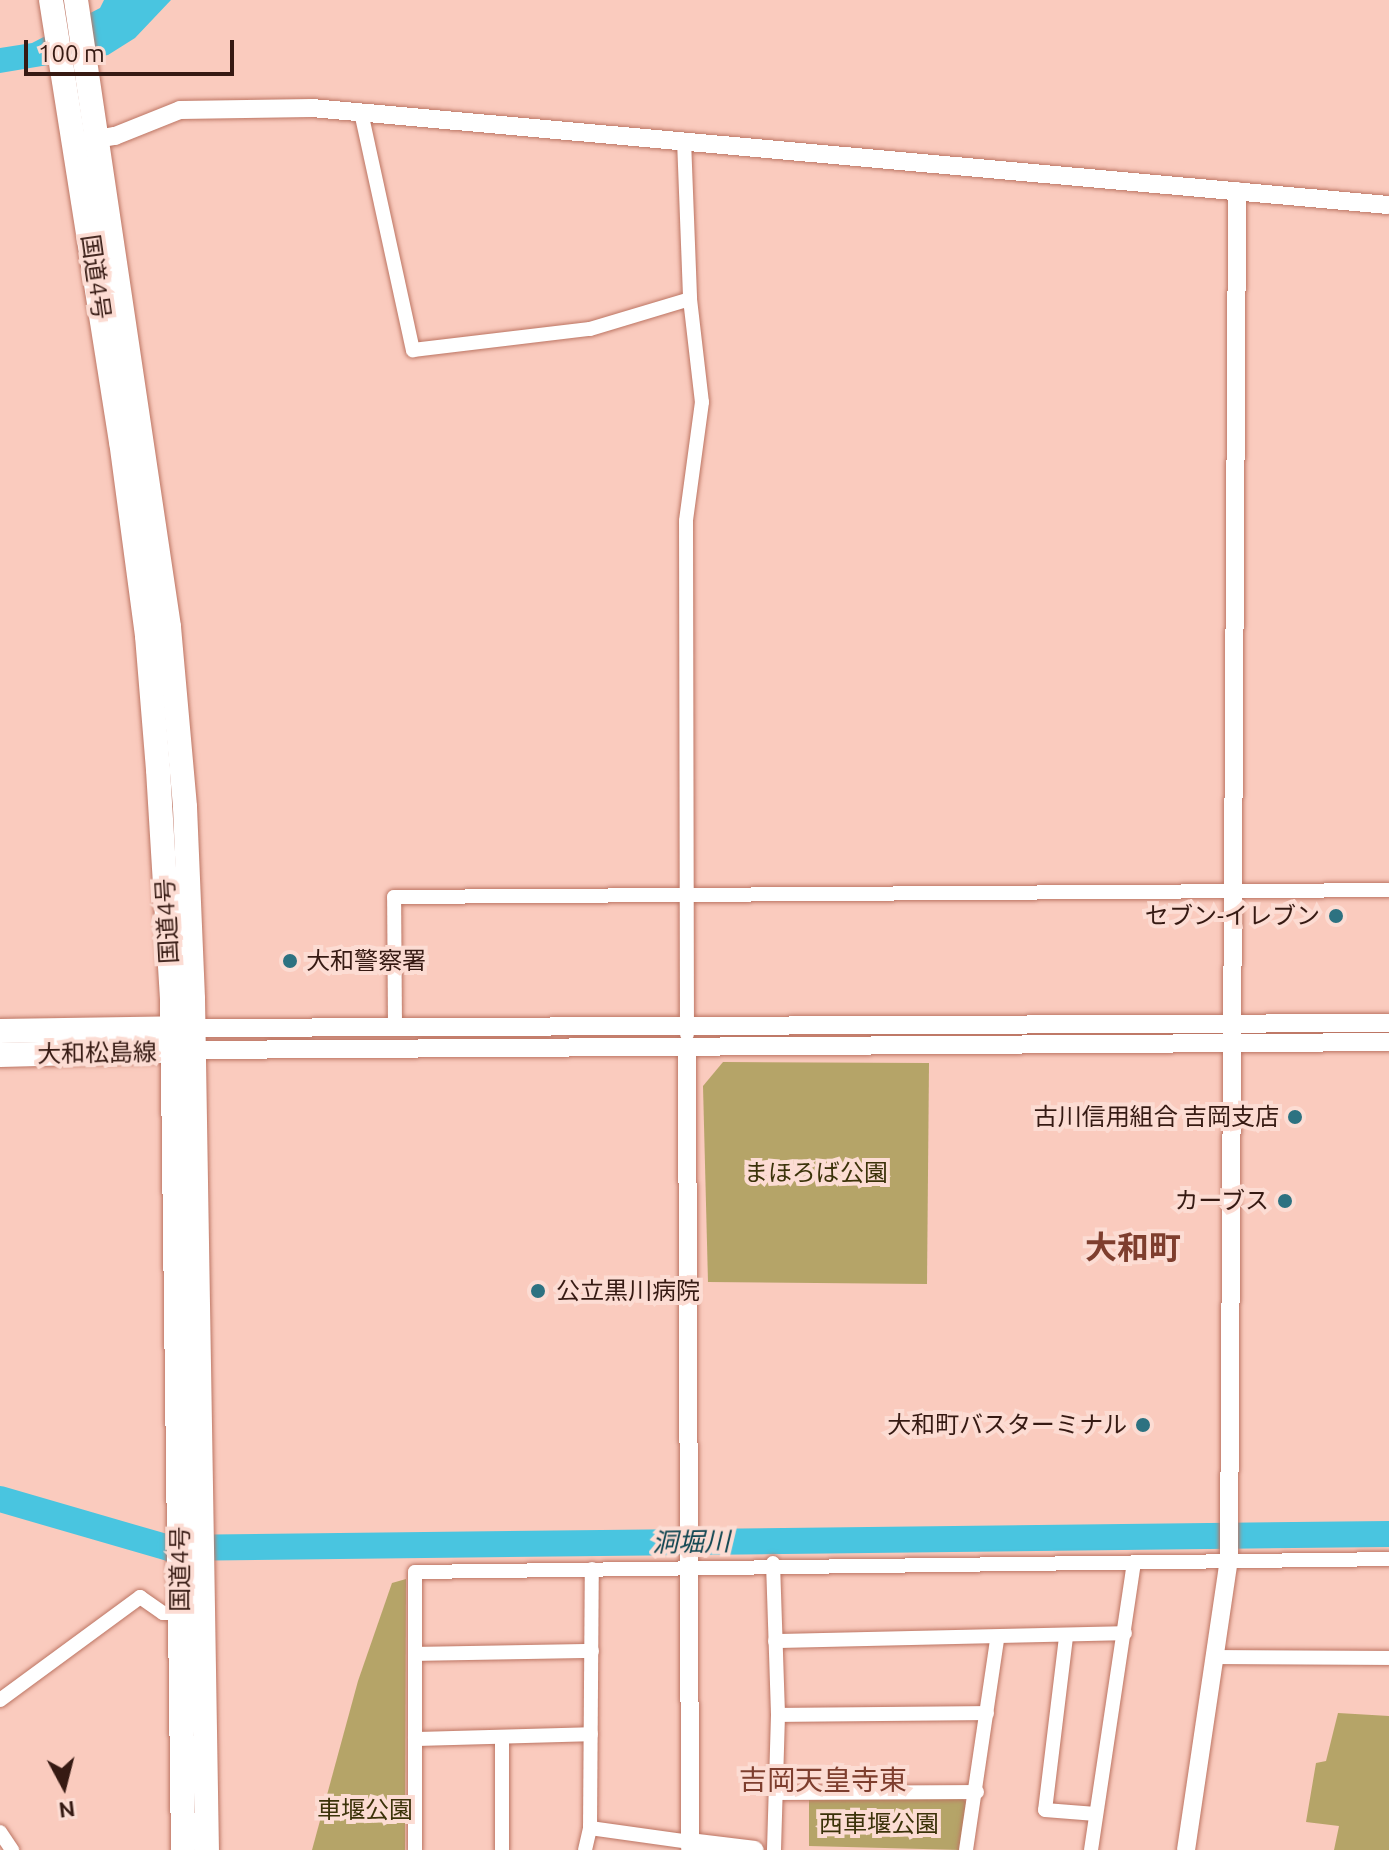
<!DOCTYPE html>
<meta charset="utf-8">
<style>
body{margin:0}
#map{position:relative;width:1389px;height:1850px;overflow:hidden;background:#facbbe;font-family:Ubuntu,"Noto Sans JP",sans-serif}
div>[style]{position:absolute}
.green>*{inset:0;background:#b5a468}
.water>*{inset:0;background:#49c5e0}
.river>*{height:26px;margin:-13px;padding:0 13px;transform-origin:13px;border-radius:13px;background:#49c5e0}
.roads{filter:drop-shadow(0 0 2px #bc7563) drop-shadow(0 0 2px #bc7563)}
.minor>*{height:14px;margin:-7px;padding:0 7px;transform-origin:7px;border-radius:7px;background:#fff}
.tertiary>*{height:18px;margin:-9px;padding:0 9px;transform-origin:9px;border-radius:9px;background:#fff}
.primary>*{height:24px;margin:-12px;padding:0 12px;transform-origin:12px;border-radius:12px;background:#fff}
.trunk>*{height:24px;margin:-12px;padding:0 12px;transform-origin:12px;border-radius:12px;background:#fff}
.dots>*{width:22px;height:22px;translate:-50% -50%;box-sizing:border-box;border:4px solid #fcdcd3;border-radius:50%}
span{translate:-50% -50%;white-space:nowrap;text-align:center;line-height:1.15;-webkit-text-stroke:8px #fcdcd3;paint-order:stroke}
.street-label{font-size:24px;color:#361a13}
.poi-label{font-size:24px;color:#361a13}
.right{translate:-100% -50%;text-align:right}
.left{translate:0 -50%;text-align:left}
.park-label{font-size:24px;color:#3b3209}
.water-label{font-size:26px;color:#0f4551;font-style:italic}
.quarter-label{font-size:28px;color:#7e3e2e}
.district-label{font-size:32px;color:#7e3e2e;font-weight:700}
.north{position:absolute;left:24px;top:1746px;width:80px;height:80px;-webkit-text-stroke:6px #fcdcd3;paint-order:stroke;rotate:173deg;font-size:22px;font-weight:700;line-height:32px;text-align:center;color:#361a13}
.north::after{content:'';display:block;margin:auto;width:28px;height:36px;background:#361a13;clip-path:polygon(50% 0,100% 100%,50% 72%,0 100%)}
.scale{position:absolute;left:24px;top:40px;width:210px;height:36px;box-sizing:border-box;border:4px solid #361a13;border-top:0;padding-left:10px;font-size:24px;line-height:28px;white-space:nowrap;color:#361a13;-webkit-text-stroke:6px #fcdcd3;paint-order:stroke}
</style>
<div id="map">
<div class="green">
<i style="clip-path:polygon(723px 1062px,929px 1063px,927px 1284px,708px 1282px,703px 1086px)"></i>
<i style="clip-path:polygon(406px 1579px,405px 1850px,312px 1850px,358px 1681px,392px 1583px)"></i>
<i style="clip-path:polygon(1338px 1713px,1389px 1716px,1389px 1850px,1334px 1850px,1339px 1826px,1306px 1822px,1316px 1763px,1326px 1761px)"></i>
<i style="clip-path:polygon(960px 1796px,968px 1804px,961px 1850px,809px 1846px,809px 1800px)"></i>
</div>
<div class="water">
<i style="clip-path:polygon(104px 0,171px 0,135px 38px,108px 55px,0 73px,0 48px,32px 43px,100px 8px)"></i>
</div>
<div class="river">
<i style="left:0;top:1499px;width:176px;rotate:16.2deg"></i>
<i style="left:169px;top:1548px;width:1220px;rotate:-0.66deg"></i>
</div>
<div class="roads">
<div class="minor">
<i style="left:361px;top:112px;width:244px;rotate:77.7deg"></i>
<i style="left:413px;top:350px;width:178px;rotate:-6.8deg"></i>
<i style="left:590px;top:329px;width:104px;rotate:-16.7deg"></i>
<i style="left:684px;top:140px;width:159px;rotate:87.8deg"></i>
<i style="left:690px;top:299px;width:104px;rotate:83.4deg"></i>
<i style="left:702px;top:402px;width:120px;rotate:97.7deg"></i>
<i style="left:686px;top:521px;width:513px;rotate:89.89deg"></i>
<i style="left:395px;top:1027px;width:130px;rotate:-90.4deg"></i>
<i style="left:394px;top:897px;width:995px;rotate:-0.4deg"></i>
<i style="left:773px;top:1563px;width:152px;rotate:88.1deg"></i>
<i style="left:778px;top:1715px;width:135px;rotate:91.7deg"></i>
<i style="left:1066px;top:1637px;width:174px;rotate:96.9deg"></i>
<i style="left:1045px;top:1810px;width:51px;rotate:4.5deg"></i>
<i style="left:775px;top:1641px;width:350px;rotate:-1.3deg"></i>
<i style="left:418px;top:1654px;width:174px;rotate:-1deg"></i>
<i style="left:1217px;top:1657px;width:172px;rotate:0.3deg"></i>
<i style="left:0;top:1700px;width:174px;rotate:-36.3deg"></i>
<i style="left:140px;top:1597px;width:28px;rotate:35deg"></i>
<i style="left:163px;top:1613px;width:17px"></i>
<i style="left:778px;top:1715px;width:209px;rotate:-0.5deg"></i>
<i style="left:502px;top:1738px;width:112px;rotate:90deg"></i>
<i style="left:415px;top:1739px;width:176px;rotate:-1.6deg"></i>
<i style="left:777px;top:1793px;width:200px;rotate:-0.3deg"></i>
<i style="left:590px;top:1828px;width:101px;rotate:8deg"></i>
<i style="left:690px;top:1842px;width:7px;rotate:106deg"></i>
<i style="left:0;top:1832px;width:22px;rotate:56deg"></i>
<i style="left:415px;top:1850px;width:278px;rotate:-90deg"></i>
<i style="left:415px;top:1572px;width:974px;rotate:-0.76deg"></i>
<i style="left:585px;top:1850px;width:23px;rotate:-77deg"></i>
<i style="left:590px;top:1828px;width:259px;rotate:-89.6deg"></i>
<i style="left:966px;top:1850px;width:212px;rotate:-81.6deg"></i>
<i style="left:1091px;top:1850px;width:291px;rotate:-81.5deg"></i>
</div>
<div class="tertiary">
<i style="left:86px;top:141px;width:29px;rotate:-10deg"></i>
<i style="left:115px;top:136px;width:70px;rotate:-21.8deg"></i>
<i style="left:180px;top:110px;width:132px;rotate:-0.9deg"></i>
<i style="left:312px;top:108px;width:1081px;rotate:5.15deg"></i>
<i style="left:194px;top:1028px;width:1195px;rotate:-0.24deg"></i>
<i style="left:687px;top:1049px;width:793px;rotate:89.78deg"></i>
<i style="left:690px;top:1842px;width:65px;rotate:7deg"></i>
<i style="left:194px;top:1050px;width:1195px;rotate:-0.38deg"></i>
<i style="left:1186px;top:1850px;width:294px;rotate:-81.6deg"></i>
<i style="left:1229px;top:1559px;width:1368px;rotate:-89.66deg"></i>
</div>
<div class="primary">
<i style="left:0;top:1031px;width:194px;rotate:-0.9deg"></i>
<i style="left:0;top:1055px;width:194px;rotate:-1.5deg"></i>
</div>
<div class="trunk">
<i style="left:51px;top:0;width:447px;rotate:81deg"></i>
<i style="left:121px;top:441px;width:197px;rotate:82.4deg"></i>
<i style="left:147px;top:636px;width:134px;rotate:85.3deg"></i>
<i style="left:158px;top:770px;width:229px;rotate:86.5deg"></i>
<i style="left:172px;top:999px;width:851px;rotate:89.26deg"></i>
<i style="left:76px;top:0;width:634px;rotate:81.56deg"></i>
<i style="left:169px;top:627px;width:181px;rotate:84.9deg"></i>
<i style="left:185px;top:807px;width:192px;rotate:87.6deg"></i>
<i style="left:193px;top:999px;width:851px;rotate:89.06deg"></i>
</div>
</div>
<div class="dots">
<i style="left:1336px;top:916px;background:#2d7281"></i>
<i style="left:290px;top:961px;background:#2d7281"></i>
<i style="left:1295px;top:1117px;background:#2d7281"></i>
<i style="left:1285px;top:1201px;background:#2d7281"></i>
<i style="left:538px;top:1291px;background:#2d7281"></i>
<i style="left:1143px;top:1425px;background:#2d7281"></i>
</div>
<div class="street-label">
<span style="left:96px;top:277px;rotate:82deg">国道4号</span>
<span style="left:167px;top:921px;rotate:-93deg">国道4号</span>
<span style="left:97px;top:1053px;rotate:-1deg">大和松島線</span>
<span style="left:180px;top:1569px;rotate:-90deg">国道4号</span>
</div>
<div class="poi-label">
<span class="right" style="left:1320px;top:916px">セブン-イレブン</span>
<span class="left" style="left:306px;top:961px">大和警察署</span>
<span class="right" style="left:1279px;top:1117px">古川信用組合 吉岡支店</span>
<span class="right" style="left:1269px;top:1201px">カーブス</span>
<span class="left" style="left:556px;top:1291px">公立黒川病院</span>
<span class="right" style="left:1127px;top:1425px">大和町バスターミナル</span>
</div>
<div class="park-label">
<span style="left:816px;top:1173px">まほろば公園</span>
<span style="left:365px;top:1810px">車堰公園</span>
<span style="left:879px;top:1824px">西車堰公園</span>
</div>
<div class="water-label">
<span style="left:691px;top:1542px;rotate:-1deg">洞堀川</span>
</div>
<div class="quarter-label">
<span style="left:823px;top:1780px">吉岡天皇寺東</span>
</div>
<div class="district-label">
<span style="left:1133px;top:1247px">大和町</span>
</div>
<div class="north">N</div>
<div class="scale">100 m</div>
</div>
